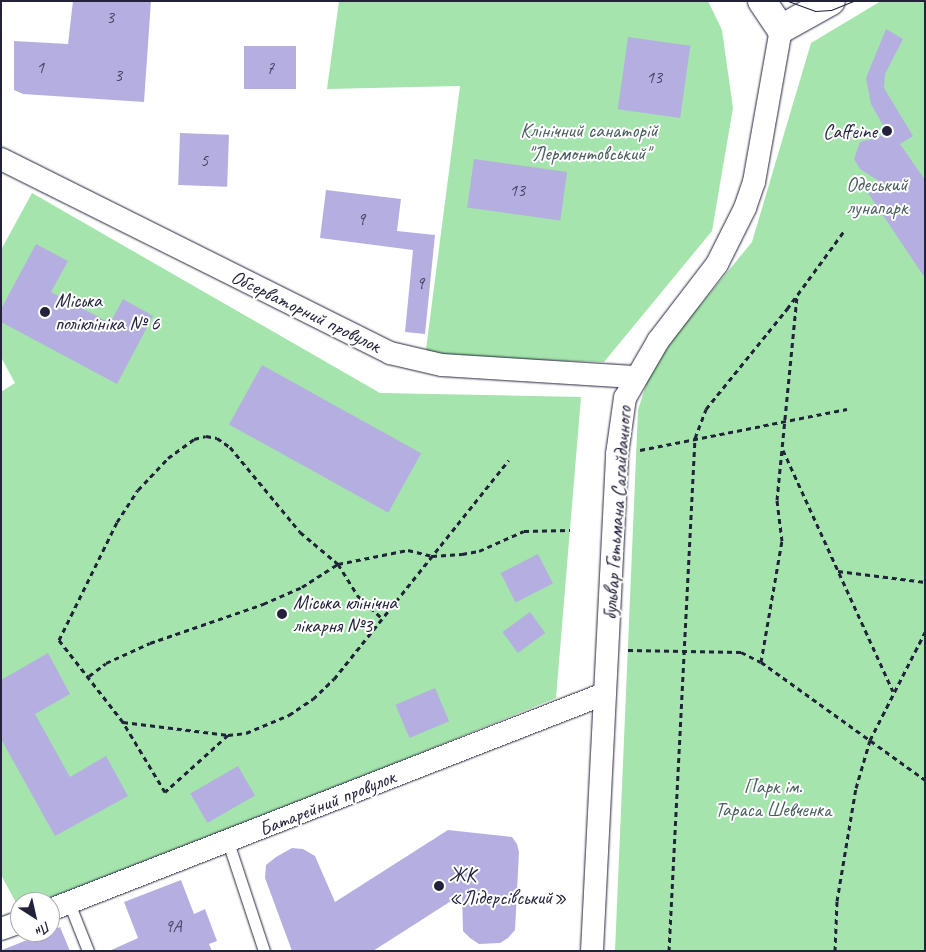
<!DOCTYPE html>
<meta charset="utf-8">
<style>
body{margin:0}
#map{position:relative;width:926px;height:952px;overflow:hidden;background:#fff;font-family:Caveat,sans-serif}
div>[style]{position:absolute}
.green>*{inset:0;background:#a5e4ac}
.building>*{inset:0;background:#b5afe1;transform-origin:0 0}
.path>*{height:3px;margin-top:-1.5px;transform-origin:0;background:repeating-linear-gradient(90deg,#22223b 0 5px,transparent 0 9px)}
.roads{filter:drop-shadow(0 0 1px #22223b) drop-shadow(0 0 1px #22223b)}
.lane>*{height:11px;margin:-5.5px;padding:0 5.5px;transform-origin:5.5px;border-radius:5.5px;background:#fff}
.street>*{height:22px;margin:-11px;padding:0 11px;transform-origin:11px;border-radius:11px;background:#fff}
.secondary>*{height:28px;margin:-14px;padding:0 14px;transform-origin:14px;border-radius:14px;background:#fff}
.tram>*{height:1px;margin:-0.5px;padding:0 0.5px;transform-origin:0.5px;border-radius:0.5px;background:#22223b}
.dots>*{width:14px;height:14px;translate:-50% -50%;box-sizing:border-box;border:2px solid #fff;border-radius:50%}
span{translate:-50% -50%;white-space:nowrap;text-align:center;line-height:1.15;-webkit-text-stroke:4px #fff;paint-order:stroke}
.number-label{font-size:18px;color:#474564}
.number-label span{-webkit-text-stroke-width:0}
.park-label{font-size:20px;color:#495c5d}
.poi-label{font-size:20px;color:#22223b}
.right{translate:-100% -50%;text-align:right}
.left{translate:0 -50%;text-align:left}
.street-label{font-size:20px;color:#22223b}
.frame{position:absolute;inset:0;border:2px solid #22223b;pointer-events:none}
.north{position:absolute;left:10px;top:892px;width:50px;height:50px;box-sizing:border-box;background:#fff;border:1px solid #a7a7b1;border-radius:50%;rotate:145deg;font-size:14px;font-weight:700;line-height:20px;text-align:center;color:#22223b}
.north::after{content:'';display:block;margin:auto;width:18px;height:22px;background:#22223b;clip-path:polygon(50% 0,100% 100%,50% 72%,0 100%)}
</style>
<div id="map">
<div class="green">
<i style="clip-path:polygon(339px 1px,708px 1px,722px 30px,733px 108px,712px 231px,604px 362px,425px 357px,460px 86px,327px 89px)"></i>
<i style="clip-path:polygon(881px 1px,925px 1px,925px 951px,615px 951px,638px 410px,648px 378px,670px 342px,752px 242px,811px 43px)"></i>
<i style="clip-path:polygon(32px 193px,380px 393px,581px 397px,556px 698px,50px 904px,20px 902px,20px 910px,1px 875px,1px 392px,15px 383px,1px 357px,1px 250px)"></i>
</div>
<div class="building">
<i style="clip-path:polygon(73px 1px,151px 1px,144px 102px,23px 94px,14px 90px,14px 41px,68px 44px)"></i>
<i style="clip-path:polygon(886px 29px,903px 39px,885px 74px,884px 88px,913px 136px,900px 144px,925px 180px,925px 278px,868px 193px,882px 183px,860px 169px,854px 159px,860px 142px,888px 134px,871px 104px,866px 78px)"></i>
<i style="left:628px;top:37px;width:63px;height:73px;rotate:8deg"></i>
<i style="left:296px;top:46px;width:43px;height:52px;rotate:90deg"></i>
<i style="left:180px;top:133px;width:49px;height:52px;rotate:2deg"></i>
<i style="left:474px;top:159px;width:94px;height:49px;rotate:8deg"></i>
<i style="clip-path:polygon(326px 190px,401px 199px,397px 231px,435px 235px,425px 334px,405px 332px,413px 250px,320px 238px)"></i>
<i style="clip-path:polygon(36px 244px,68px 261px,51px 292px,110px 323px,123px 299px,153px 316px,117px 384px,1px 322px,1px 309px)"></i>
<i style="left:262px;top:365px;width:182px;height:68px;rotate:29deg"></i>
<i style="left:538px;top:554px;width:33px;height:42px;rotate:63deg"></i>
<i style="left:530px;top:612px;width:26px;height:34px;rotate:54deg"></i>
<i style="clip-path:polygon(48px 653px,70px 694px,35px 714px,70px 777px,106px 756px,128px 796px,55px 836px,1px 739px,1px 680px)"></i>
<i style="left:435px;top:688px;width:36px;height:43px;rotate:67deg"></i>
<i style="left:238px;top:766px;width:34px;height:55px;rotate:60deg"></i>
<i style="clip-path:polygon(448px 830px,512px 837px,517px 844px,519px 852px,515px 930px,508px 938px,500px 943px,479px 944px,470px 938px,463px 931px,462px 894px,373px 951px,292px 951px,265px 878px,266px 865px,276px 857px,292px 848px,303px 849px,315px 856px,335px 902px)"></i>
<i style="clip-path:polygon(181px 880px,194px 914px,205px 909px,217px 941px,209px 944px,212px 951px,109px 951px,138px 938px,124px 902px)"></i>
<i style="clip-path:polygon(60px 927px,70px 951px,3px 951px,2px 950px)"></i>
</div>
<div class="path">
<i style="left:640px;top:450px;width:211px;rotate:-11.2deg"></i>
<i style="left:783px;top:450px;width:265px;rotate:65.5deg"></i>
<i style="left:838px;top:571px;width:88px;rotate:7.2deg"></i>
<i style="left:628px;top:650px;width:113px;rotate:1deg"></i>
<i style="left:741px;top:652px;width:22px;rotate:27deg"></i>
<i style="left:761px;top:662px;width:202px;rotate:35.7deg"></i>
<i style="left:761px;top:662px;width:123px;rotate:-80.2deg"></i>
<i style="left:782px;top:541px;width:41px;rotate:-97deg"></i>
<i style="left:777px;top:500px;width:206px;rotate:-84.4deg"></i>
<i style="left:89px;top:676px;width:21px;rotate:-37deg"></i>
<i style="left:106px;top:663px;width:48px;rotate:-24.4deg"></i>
<i style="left:150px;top:643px;width:120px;rotate:-19deg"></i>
<i style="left:263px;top:604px;width:43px;rotate:-23.6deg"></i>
<i style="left:302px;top:587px;width:43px;rotate:-32.6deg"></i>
<i style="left:338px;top:564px;width:36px;rotate:58deg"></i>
<i style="left:357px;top:595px;width:34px;rotate:43deg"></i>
<i style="left:123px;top:722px;width:106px;rotate:7.1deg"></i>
<i style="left:228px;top:735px;width:18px;rotate:-6deg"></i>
<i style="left:246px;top:733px;width:47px;rotate:-22.7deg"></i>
<i style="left:289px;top:715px;width:29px;rotate:-34deg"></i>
<i style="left:313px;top:699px;width:29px;rotate:-44deg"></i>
<i style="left:334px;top:679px;width:280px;rotate:-51.4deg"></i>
<i style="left:228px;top:735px;width:85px;rotate:137.9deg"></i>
<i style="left:165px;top:792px;width:82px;rotate:-121deg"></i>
<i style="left:123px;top:722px;width:104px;rotate:-128deg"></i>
<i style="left:59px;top:640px;width:131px;rotate:-63.8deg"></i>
<i style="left:117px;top:522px;width:38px;rotate:-57deg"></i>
<i style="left:138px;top:490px;width:44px;rotate:-46.8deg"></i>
<i style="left:168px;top:458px;width:32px;rotate:-36deg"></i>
<i style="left:194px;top:439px;width:12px;rotate:-14deg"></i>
<i style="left:206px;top:436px;width:11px;rotate:10deg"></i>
<i style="left:217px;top:438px;width:16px;rotate:35deg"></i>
<i style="left:230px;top:447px;width:110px;rotate:50.5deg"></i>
<i style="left:300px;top:532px;width:50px;rotate:40.1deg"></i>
<i style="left:338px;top:564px;width:71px;rotate:-11.3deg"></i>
<i style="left:408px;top:550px;width:25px;rotate:14deg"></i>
<i style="left:432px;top:556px;width:30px;rotate:-4deg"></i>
<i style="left:462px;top:554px;width:17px;rotate:-10deg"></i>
<i style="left:479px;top:551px;width:49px;rotate:-24deg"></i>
<i style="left:524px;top:531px;width:46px;rotate:-1.2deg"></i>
<i style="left:669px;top:951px;width:514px;rotate:-87.1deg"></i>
<i style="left:695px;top:438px;width:31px;rotate:-69deg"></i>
<i style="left:706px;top:409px;width:129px;rotate:-51deg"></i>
<i style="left:787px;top:309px;width:97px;rotate:-53.8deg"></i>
<i style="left:835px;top:951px;width:50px;rotate:-87.7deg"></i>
<i style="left:837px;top:901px;width:115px;rotate:-80.5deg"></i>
<i style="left:856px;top:788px;width:50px;rotate:-73.7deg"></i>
<i style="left:870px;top:740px;width:121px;rotate:-63deg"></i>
</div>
<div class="roads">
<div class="lane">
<i style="left:228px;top:842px;width:115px;rotate:71.7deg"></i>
<i style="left:69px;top:903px;width:52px;rotate:68.4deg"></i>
</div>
<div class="street">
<i style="left:1px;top:159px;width:435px;rotate:26.5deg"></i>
<i style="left:390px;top:353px;width:53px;rotate:13deg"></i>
<i style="left:442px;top:365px;width:192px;rotate:3.6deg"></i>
<i style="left:50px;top:910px;width:595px;rotate:-21.3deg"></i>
<i style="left:1px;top:929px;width:20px;rotate:-20deg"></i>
<i style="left:592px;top:951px;width:498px;rotate:-87.1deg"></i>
<i style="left:617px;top:454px;width:57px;rotate:-81.9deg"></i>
<i style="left:625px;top:398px;width:66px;rotate:-59.9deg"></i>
<i style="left:658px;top:341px;width:97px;rotate:-52.5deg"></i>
<i style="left:717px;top:264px;width:63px;rotate:-63.4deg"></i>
<i style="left:745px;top:208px;width:28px;rotate:-71deg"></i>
<i style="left:754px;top:182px;width:155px;rotate:-80deg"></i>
</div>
<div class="secondary">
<i style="left:762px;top:1px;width:34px;rotate:56deg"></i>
<i style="left:781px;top:29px;width:57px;rotate:-29.2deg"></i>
</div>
</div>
<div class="tram">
<i style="left:788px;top:1px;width:29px;rotate:20deg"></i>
<i style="left:815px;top:11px;width:16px;rotate:-4deg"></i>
<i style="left:831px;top:10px;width:24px;rotate:-22deg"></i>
</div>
<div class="dots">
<i style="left:887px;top:131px;background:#22223b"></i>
<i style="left:45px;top:312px;background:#22223b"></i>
<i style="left:282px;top:614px;background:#22223b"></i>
<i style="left:439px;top:886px;background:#22223b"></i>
</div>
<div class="number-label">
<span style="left:110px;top:17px">3</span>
<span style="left:40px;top:67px">1</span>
<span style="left:270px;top:68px">7</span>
<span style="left:118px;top:75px">3</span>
<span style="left:654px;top:77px">13</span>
<span style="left:204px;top:160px">5</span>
<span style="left:517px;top:190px">13</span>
<span style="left:361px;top:219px">9</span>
<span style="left:420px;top:283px">9</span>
<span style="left:173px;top:926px">9А</span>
</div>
<div class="park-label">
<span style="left:589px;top:142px">Клінічний санаторій<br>"Лермонтовський"</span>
<span style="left:877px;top:196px">Одеський<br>лунапарк</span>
<span style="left:773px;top:798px">Парк ім.<br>Тараса Шевченка</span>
</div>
<div class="poi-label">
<span class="right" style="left:877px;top:131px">Caffeine</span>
<span class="left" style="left:55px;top:312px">Міська<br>поліклініка № 6</span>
<span class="left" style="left:293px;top:614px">Міська клінічна<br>лікарня №3</span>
<span class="left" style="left:449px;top:886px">ЖК<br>«Лідерсівський»</span>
</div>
<div class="street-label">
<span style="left:306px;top:311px;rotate:26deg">Обсерваторний провулок</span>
<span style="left:617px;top:513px;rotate:-86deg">бульвар Гетьмана Сагайдачного</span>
<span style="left:327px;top:803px;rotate:-22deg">Батарейний провулок</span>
</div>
<div class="frame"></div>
<div class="north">Пн</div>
</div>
